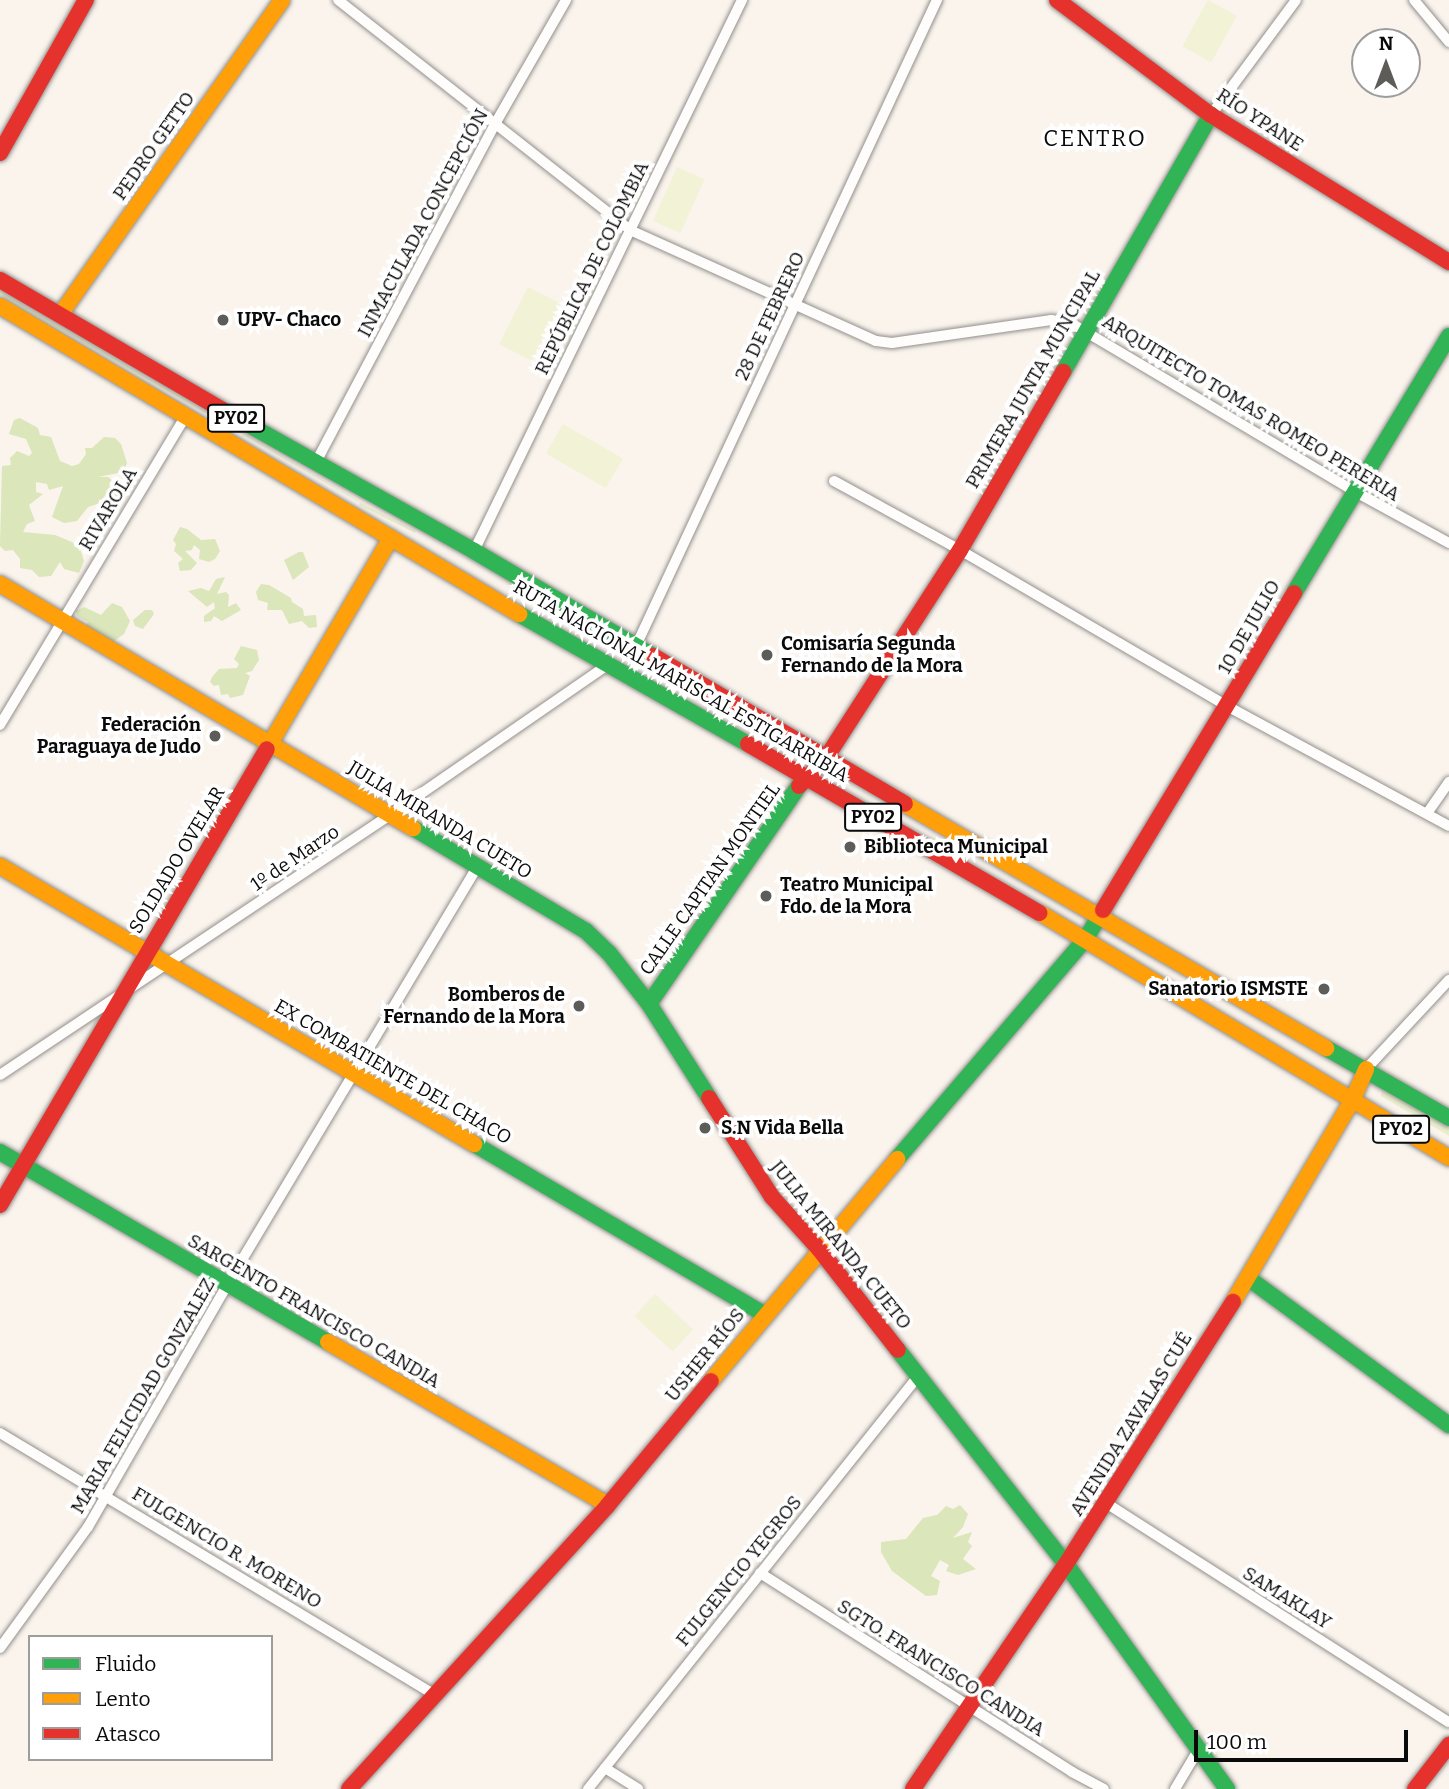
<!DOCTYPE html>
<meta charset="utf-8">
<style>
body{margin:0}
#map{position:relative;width:1449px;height:1789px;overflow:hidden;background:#faf4ed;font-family:Bitter,serif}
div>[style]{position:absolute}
.green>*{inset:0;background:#e9eecc}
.forest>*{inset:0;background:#dbe6ba}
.pitch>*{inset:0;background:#f2f2d6;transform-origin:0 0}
.roads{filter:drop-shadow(0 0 2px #928f8c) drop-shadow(0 0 2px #928f8c)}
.street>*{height:10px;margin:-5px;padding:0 5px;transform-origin:5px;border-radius:5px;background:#fefdfc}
.fast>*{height:16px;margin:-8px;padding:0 8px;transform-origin:8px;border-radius:8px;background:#30b455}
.slow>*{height:16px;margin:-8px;padding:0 8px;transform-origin:8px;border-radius:8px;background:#ff9f0a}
.jam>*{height:16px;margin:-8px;padding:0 8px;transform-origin:8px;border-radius:8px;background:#e5322d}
.dots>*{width:19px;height:19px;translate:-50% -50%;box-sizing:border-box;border:4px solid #fff;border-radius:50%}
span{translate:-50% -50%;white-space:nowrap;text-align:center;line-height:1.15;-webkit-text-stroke:7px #fff;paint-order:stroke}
.shield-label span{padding:2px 5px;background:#fff;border:2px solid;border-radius:5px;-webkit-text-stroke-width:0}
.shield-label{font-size:18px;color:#0a0a0a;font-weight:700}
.street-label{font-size:19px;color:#0a0a0a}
.poi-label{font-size:19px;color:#0a0a0a;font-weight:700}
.left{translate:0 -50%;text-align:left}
.right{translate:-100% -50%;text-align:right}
.quarter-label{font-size:23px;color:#0a0a0a;letter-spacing:2px}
.legend{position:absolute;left:28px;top:1635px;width:245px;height:126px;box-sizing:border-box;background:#fff;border:2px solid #9d9d9d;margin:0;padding:9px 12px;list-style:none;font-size:21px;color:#0a0a0a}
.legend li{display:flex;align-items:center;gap:14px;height:35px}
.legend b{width:35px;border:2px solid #9d9d9d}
.north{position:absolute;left:1351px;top:28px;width:70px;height:70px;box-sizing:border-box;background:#fff;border:2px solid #9d9d9d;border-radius:50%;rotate:0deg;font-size:19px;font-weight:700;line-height:28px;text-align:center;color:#0a0a0a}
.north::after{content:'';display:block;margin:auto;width:24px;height:32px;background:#5e5c59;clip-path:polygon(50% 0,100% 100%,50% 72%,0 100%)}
.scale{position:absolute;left:1194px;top:1730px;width:214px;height:32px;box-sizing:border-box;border:4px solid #0a0a0a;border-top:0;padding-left:9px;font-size:21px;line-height:24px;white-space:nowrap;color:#0a0a0a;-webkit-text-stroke:5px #fff;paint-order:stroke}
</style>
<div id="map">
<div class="green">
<i style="clip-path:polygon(0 291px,359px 501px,359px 502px,0 295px)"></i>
<i style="clip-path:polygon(360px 502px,416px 531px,415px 533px,359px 505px)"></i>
<i style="clip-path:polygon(1382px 1091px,1449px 1128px,1449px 1136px,1381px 1096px)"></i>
</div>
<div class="forest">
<i style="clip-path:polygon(20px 418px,38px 428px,40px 435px,51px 437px,60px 461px,72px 466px,79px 464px,86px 454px,85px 448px,92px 448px,104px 437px,115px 438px,121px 444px,127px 463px,123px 472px,98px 477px,108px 477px,114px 482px,121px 498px,106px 494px,100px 503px,88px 507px,77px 521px,64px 523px,52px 517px,63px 486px,49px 490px,47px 484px,36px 482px,36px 492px,43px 494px,29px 505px,35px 521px,27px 524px,23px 532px,55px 535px,79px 545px,84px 561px,79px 573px,64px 569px,60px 562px,51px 576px,39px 577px,32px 570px,20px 568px,20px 559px,13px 550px,5px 551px,0 546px,2px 466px,11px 465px,10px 458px,17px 451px,29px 456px,32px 453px,26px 439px,9px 434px,14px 420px)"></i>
<i style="clip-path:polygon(180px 527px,187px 529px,201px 540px,215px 539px,220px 551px,215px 559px,209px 562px,199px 559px,200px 550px,194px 545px,192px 550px,185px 551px,197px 563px,191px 570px,180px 571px,178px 563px,183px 559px,174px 551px,176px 544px,173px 540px)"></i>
<i style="clip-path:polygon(299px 552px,303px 552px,309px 567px,293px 580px,284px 560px)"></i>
<i style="clip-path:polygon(225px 577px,217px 594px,226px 592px,229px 595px,228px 607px,236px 603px,241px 610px,222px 621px,214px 616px,211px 621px,204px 622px,204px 616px,215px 608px,214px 602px,207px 607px,188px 591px,201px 588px,209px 591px,216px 579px)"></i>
<i style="clip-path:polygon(261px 584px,269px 585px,291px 598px,292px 602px,303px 609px,304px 616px,316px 615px,317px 627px,309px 628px,302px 621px,289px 624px,282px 610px,267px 610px,268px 603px,258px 600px,256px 592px)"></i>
<i style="clip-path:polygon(112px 603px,122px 607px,130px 621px,124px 634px,110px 644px,85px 626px,88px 622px,77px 616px,76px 611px,84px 607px,101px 615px)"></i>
<i style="clip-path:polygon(145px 610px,152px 610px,154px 614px,143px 629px,135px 626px,133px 620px)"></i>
<i style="clip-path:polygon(241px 646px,257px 650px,259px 660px,252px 671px,245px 673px,250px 676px,243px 695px,230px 698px,228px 694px,221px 695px,219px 685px,214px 686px,210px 682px,212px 677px,219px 669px,237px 668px,239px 664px,234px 659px)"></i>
<i style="clip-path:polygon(960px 1505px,968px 1514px,963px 1527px,953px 1538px,972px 1532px,968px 1542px,972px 1546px,963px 1559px,976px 1569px,958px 1575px,946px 1571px,949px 1565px,940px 1560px,931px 1576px,940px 1581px,937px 1595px,926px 1596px,892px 1571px,881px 1552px,881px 1542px,906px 1539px,923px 1518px,937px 1515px,946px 1506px,953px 1509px)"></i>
</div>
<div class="pitch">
<i style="left:1208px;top:0;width:33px;height:53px;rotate:29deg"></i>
<i style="left:677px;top:167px;width:30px;height:59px;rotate:24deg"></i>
<i style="left:528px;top:287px;width:37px;height:64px;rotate:27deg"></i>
<i style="left:563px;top:424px;width:69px;height:34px;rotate:30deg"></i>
<i style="left:655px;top:1294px;width:52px;height:30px;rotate:43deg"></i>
</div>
<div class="roads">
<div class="street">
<i style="left:338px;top:0;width:372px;rotate:38.2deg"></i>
<i style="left:630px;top:230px;width:270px;rotate:24.3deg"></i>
<i style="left:876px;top:341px;width:16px;rotate:7deg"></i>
<i style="left:892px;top:343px;width:161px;rotate:-8.2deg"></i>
<i style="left:1051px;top:320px;width:20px;rotate:9deg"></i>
<i style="left:1071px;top:323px;width:329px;rotate:30.7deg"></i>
<i style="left:1354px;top:491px;width:108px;rotate:28.7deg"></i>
<i style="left:1414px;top:0;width:55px;rotate:50.2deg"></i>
<i style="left:1211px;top:115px;width:143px;rotate:-53.5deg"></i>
<i style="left:315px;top:464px;width:385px;rotate:-62.1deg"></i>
<i style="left:495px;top:124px;width:143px;rotate:-60.2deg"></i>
<i style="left:834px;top:481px;width:144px;rotate:28.7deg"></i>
<i style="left:960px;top:550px;width:309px;rotate:30.3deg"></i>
<i style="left:1227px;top:706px;width:252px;rotate:28.4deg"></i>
<i style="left:474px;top:551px;width:613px;rotate:-64.06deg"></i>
<i style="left:636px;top:646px;width:713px;rotate:-65.02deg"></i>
<i style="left:0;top:725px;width:362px;rotate:-59deg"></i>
<i style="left:1428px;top:812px;width:37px;rotate:-55deg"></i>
<i style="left:1366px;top:1069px;width:122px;rotate:-47deg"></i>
<i style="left:0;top:1075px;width:469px;rotate:-33.7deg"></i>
<i style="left:390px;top:815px;width:262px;rotate:-34.6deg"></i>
<i style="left:0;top:1433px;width:508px;rotate:31.06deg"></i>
<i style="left:1106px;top:1503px;width:407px;rotate:32.6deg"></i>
<i style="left:760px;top:1573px;width:370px;rotate:32.5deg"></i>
<i style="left:1072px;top:1772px;width:36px;rotate:28deg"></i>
<i style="left:0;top:1648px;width:150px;rotate:-54deg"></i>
<i style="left:88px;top:1527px;width:279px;rotate:-60.1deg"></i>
<i style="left:227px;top:1285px;width:487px;rotate:-59.1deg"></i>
<i style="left:605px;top:1768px;width:39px;rotate:32deg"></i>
<i style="left:588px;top:1789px;width:530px;rotate:-51.36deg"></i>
<i style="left:1175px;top:1789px;width:43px;rotate:-59.3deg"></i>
</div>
<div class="fast">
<i style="left:1063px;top:372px;width:297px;rotate:-60.1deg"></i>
<i style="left:240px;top:420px;width:268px;rotate:29.2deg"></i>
<i style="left:474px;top:551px;width:208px;rotate:30.4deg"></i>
<i style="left:1294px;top:593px;width:300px;rotate:-58.9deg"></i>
<i style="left:519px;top:614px;width:263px;rotate:29.6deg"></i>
<i style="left:413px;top:828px;width:201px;rotate:30.8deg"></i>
<i style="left:586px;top:931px;width:32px;rotate:44deg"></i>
<i style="left:609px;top:953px;width:65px;rotate:51.9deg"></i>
<i style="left:649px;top:1004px;width:112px;rotate:57.4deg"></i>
<i style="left:649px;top:1004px;width:265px;rotate:-55.5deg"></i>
<i style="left:1326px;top:1048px;width:142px;rotate:29.6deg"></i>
<i style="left:474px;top:1144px;width:338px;rotate:30.4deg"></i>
<i style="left:0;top:1152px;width:379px;rotate:30.1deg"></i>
<i style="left:897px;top:1159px;width:289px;rotate:-49.4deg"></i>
<i style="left:1085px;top:940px;width:35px;rotate:-59deg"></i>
<i style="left:1248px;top:1278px;width:249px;rotate:36.2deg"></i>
<i style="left:898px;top:1350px;width:272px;rotate:51.9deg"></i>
<i style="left:1066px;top:1564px;width:277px;rotate:54.4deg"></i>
</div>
<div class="slow">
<i style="left:0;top:306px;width:604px;rotate:30.69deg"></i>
<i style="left:60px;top:315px;width:385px;rotate:-54.8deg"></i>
<i style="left:0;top:584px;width:480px;rotate:30.6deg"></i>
<i style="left:267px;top:749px;width:245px;rotate:-59.6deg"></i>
<i style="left:905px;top:804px;width:487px;rotate:30.1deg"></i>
<i style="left:0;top:866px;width:550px;rotate:30.39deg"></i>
<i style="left:1040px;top:913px;width:477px;rotate:30.9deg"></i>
<i style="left:1233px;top:1302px;width:234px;rotate:-59.4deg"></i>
<i style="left:1352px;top:1101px;width:35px;rotate:-66deg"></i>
<i style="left:328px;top:1342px;width:324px;rotate:30.2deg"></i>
<i style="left:711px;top:1381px;width:290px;rotate:-50deg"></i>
</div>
<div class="jam">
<i style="left:1057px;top:0;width:192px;rotate:36.8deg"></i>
<i style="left:1211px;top:115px;width:280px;rotate:31.7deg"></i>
<i style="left:0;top:153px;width:176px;rotate:-60.7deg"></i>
<i style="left:0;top:280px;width:278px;rotate:30.3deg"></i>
<i style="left:653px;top:656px;width:292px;rotate:30.4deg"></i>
<i style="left:748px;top:744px;width:337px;rotate:30.1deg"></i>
<i style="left:799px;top:786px;width:39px;rotate:-46deg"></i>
<i style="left:826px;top:758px;width:247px;rotate:-57.2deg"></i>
<i style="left:960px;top:550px;width:206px;rotate:-59.9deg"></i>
<i style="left:1103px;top:910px;width:370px;rotate:-58.9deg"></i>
<i style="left:709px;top:1098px;width:117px;rotate:57.5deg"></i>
<i style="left:772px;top:1197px;width:70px;rotate:47.9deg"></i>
<i style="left:819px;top:1249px;width:128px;rotate:52deg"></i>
<i style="left:0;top:1205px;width:528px;rotate:-59.65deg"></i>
<i style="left:349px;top:1789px;width:384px;rotate:-47.6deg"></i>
<i style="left:608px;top:1505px;width:161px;rotate:-50.3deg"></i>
<i style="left:913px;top:1789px;width:272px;rotate:-55.8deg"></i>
<i style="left:1066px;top:1564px;width:311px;rotate:-57.5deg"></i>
<i style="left:1415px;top:1789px;width:56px;rotate:-52.3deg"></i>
</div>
</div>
<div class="dots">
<i style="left:223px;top:320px;background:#5e5c59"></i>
<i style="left:767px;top:655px;background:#5e5c59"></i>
<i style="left:215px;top:736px;background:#5e5c59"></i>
<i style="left:850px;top:847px;background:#5e5c59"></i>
<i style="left:766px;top:896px;background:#5e5c59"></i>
<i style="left:1324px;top:989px;background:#5e5c59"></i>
<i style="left:579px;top:1006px;background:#5e5c59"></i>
<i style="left:705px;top:1128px;background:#5e5c59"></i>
</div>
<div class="shield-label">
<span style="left:236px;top:418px">PY02</span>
<span style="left:873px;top:817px">PY02</span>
<span style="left:1401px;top:1129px">PY02</span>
</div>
<div class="street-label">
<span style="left:1260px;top:120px;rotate:33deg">RÍO YPANE</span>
<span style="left:154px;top:146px;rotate:-55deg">PEDRO GETTO</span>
<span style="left:423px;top:223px;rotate:-62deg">INMACULADA CONCEPCIÓN</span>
<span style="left:592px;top:268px;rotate:-64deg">REPÚBLICA DE COLOMBIA</span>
<span style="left:770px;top:316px;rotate:-65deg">28 DE FEBRERO</span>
<span style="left:1033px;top:379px;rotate:-60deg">PRIMERA JUNTA MUNCIPAL</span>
<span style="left:1251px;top:408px;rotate:31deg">ARQUITECTO TOMAS ROMEO PERERIA</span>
<span style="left:108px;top:509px;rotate:-59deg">RIVAROLA</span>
<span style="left:1249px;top:627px;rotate:-60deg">10 DE JULIO</span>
<span style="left:681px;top:681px;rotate:30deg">RUTA NACIONAL MARISCAL ESTIGARRIBIA</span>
<span style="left:440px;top:820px;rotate:31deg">JULIA MIRANDA CUETO</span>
<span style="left:295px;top:858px;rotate:-34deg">1º de Marzo</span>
<span style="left:177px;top:860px;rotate:-59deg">SOLDADO OVELAR</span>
<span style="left:710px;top:879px;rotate:-55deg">CALLE CAPITAN MONTIEL</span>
<span style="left:393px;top:1072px;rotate:30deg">EX COMBATIENTE DEL CHACO</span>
<span style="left:841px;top:1245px;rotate:51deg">JULIA MIRANDA CUETO</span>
<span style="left:314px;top:1311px;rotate:30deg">SARGENTO FRANCISCO CANDIA</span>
<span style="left:705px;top:1355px;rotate:-51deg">USHER RÍOS</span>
<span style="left:143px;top:1396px;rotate:-60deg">MARIA FELICIDAD GONZALEZ</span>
<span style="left:1131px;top:1424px;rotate:-58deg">AVENIDA ZAVALAS CUÉ</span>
<span style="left:227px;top:1548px;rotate:31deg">FULGENCIO R. MORENO</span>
<span style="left:739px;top:1571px;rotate:-51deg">FULGENCIO YEGROS</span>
<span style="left:1287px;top:1598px;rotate:32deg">SAMAKLAY</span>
<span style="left:941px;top:1668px;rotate:32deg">SGTO. FRANCISCO CANDIA</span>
</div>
<div class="poi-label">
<span class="left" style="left:237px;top:320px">UPV- Chaco</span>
<span class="left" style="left:781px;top:655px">Comisaría Segunda<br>Fernando de la Mora</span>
<span class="right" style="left:201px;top:736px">Federación<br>Paraguaya de Judo</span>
<span class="left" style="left:864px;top:847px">Biblioteca Municipal</span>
<span class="left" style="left:780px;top:896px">Teatro Municipal<br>Fdo. de la Mora</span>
<span class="right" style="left:1308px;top:989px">Sanatorio ISMSTE</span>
<span class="right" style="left:565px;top:1006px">Bomberos de<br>Fernando de la Mora</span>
<span class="left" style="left:721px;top:1128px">S.N Vida Bella</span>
</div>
<div class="quarter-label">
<span style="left:1095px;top:138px">CENTRO</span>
</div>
<ul class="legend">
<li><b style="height:9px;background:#30b455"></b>Fluido</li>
<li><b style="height:9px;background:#ff9f0a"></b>Lento</li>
<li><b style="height:9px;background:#e5322d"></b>Atasco</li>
</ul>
<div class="north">N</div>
<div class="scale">100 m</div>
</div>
